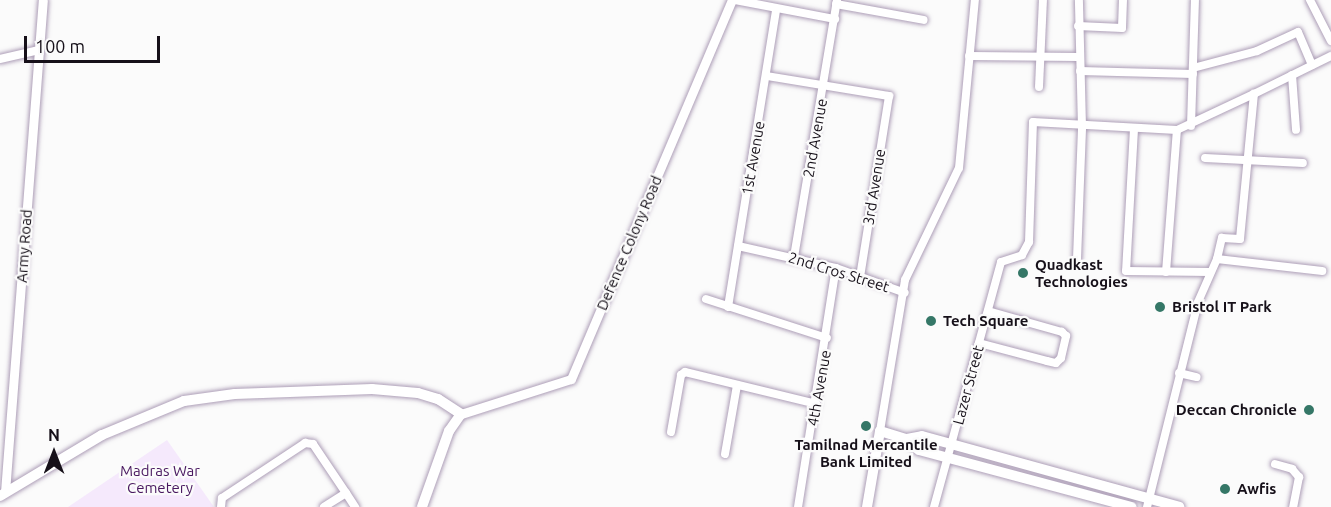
<!DOCTYPE html>
<style>
body{margin:0}
#map{position:relative;width:1331px;height:507px;overflow:hidden;background:#fbfbfb;font-family:Ubuntu,sans-serif}
div>[style]{position:absolute}
.green>*{inset:0;background:#f5e9fc}
.roads{filter:drop-shadow(0 0 2px #ad9eb7) drop-shadow(0 0 2px #ad9eb7)}
.minor>*{height:8px;margin:-4px;padding:0 4px;transform-origin:4px;border-radius:4px;background:#fff}
.tertiary>*{height:9px;margin:-4.5px;padding:0 4.5px;transform-origin:4.5px;border-radius:4.5px;background:#fff}
.secondary>*{height:10px;margin:-5px;padding:0 5px;transform-origin:5px;border-radius:5px;background:#fff}
.dots>*{width:16px;height:16px;translate:-50% -50%;box-sizing:border-box;border:3px solid #fbfbfb;border-radius:50%}
span{translate:-50% -50%;white-space:nowrap;text-align:center;line-height:1.15;-webkit-text-stroke:4.5px #fbfbfb;paint-order:stroke}
.street-label{font-size:15px;color:#161019}
.poi-label{font-size:15px;color:#161019;font-weight:700}
.left{translate:0 -50%;text-align:left}
.right{translate:-100% -50%;text-align:right}
.park-label{font-size:15px;color:#491860}
.north{position:absolute;left:24px;top:423px;width:60px;height:60px;-webkit-text-stroke:4px #fbfbfb;paint-order:stroke;rotate:0deg;font-size:16px;font-weight:700;line-height:24px;text-align:center;color:#161019}
.north::after{content:'';display:block;margin:auto;width:21px;height:27px;background:#161019;clip-path:polygon(50% 0,100% 100%,50% 72%,0 100%)}
.scale{position:absolute;left:24px;top:36px;width:136px;height:27px;box-sizing:border-box;border:3px solid #161019;border-top:0;padding-left:8px;font-size:18px;line-height:21px;white-space:nowrap;color:#161019;-webkit-text-stroke:4px #fbfbfb;paint-order:stroke}
</style>
<div id="map">
<div class="green">
<i style="clip-path:polygon(167px 440px,214px 507px,68px 507px)"></i>
</div>
<div class="roads">
<div class="minor">
<i style="left:735px;top:0;width:102px;rotate:10.8deg"></i>
<i style="left:1310px;top:0;width:46px;rotate:62.9deg"></i>
<i style="left:836px;top:4px;width:89px;rotate:10.3deg"></i>
<i style="left:1078px;top:26px;width:44px;rotate:2.6deg"></i>
<i style="left:1122px;top:28px;width:28px;rotate:-88deg"></i>
<i style="left:969px;top:56px;width:110px;rotate:0.5deg"></i>
<i style="left:0;top:59px;width:40px;rotate:-13deg"></i>
<i style="left:1193px;top:68px;width:66px;rotate:-14.9deg"></i>
<i style="left:1257px;top:51px;width:45px;rotate:-24.9deg"></i>
<i style="left:1298px;top:32px;width:36px;rotate:67deg"></i>
<i style="left:1080px;top:71px;width:113px;rotate:1.5deg"></i>
<i style="left:1292px;top:75px;width:55px;rotate:85.8deg"></i>
<i style="left:767px;top:76px;width:124px;rotate:9.3deg"></i>
<i style="left:889px;top:96px;width:183px;rotate:99.1deg"></i>
<i style="left:1039px;top:87px;width:87px;rotate:-87.4deg"></i>
<i style="left:1191px;top:126px;width:126px;rotate:-88.2deg"></i>
<i style="left:1134px;top:129px;width:142px;rotate:93.2deg"></i>
<i style="left:1126px;top:271px;width:84px;rotate:0.7deg"></i>
<i style="left:1205px;top:158px;width:98px;rotate:2.9deg"></i>
<i style="left:738px;top:246px;width:100px;rotate:12.7deg"></i>
<i style="left:836px;top:268px;width:73px;rotate:19.9deg"></i>
<i style="left:794px;top:257px;width:261px;rotate:-80.5deg"></i>
<i style="left:1077px;top:259px;width:132px;rotate:-87.8deg"></i>
<i style="left:1082px;top:127px;width:127px;rotate:-91.4deg"></i>
<i style="left:1217px;top:259px;width:106px;rotate:6.5deg"></i>
<i style="left:1166px;top:272px;width:142px;rotate:-85.6deg"></i>
<i style="left:706px;top:299px;width:127px;rotate:17.9deg"></i>
<i style="left:728px;top:307px;width:302px;rotate:-80.8deg"></i>
<i style="left:979px;top:343px;width:70px;rotate:14.8deg"></i>
<i style="left:1047px;top:361px;width:9px;rotate:13deg"></i>
<i style="left:1056px;top:363px;width:7px;rotate:-45deg"></i>
<i style="left:1061px;top:358px;width:23px;rotate:-77deg"></i>
<i style="left:1066px;top:336px;width:6px;rotate:-135deg"></i>
<i style="left:1062px;top:332px;width:77px;rotate:-164.2deg"></i>
<i style="left:1179px;top:373px;width:18px;rotate:13deg"></i>
<i style="left:880px;top:431px;width:153px;rotate:-80.6deg"></i>
<i style="left:905px;top:280px;width:124px;rotate:-64.3deg"></i>
<i style="left:959px;top:168px;width:169px;rotate:-84.6deg"></i>
<i style="left:671px;top:432px;width:58px;rotate:-80deg"></i>
<i style="left:681px;top:375px;width:5px;rotate:-37deg"></i>
<i style="left:685px;top:372px;width:135px;rotate:13.7deg"></i>
<i style="left:725px;top:454px;width:70px;rotate:-80.1deg"></i>
<i style="left:1275px;top:464px;width:18px;rotate:16deg"></i>
<i style="left:1292px;top:469px;width:11px;rotate:49deg"></i>
<i style="left:1299px;top:477px;width:31px;rotate:101deg"></i>
<i style="left:346px;top:493px;width:17px;rotate:57deg"></i>
<i style="left:221px;top:507px;width:9px;rotate:-84deg"></i>
<i style="left:222px;top:498px;width:100px;rotate:-33.5deg"></i>
<i style="left:305px;top:443px;width:8px;rotate:7deg"></i>
<i style="left:313px;top:444px;width:59px;rotate:56deg"></i>
<i style="left:346px;top:493px;width:26px;rotate:148deg"></i>
<i style="left:798px;top:507px;width:242px;rotate:-81deg"></i>
<i style="left:934px;top:507px;width:254px;rotate:-74.7deg"></i>
<i style="left:1001px;top:262px;width:22px;rotate:-18deg"></i>
<i style="left:1022px;top:255px;width:15px;rotate:-62deg"></i>
<i style="left:1029px;top:242px;width:120px;rotate:-88.1deg"></i>
<i style="left:1033px;top:122px;width:144px;rotate:3.2deg"></i>
<i style="left:1177px;top:130px;width:85px;rotate:-25.1deg"></i>
<i style="left:1147px;top:507px;width:211px;rotate:-76deg"></i>
<i style="left:1198px;top:302px;width:47px;rotate:-66.2deg"></i>
<i style="left:1217px;top:259px;width:22px;rotate:-77deg"></i>
<i style="left:1222px;top:238px;width:18px;rotate:3deg"></i>
<i style="left:1240px;top:239px;width:146px;rotate:-84.5deg"></i>
<i style="left:1254px;top:94px;width:86px;rotate:-26.3deg"></i>
</div>
<div class="tertiary">
<i style="left:461px;top:414px;width:115px;rotate:-17.7deg"></i>
<i style="left:571px;top:379px;width:412px;rotate:-67deg"></i>
<i style="left:5px;top:492px;width:493px;rotate:-85.6deg"></i>
</div>
<div class="secondary">
<i style="left:907px;top:439px;width:15px;rotate:-11deg"></i>
<i style="left:922px;top:436px;width:267px;rotate:15.4deg"></i>
<i style="left:0;top:496px;width:119px;rotate:-30.9deg"></i>
<i style="left:102px;top:435px;width:89px;rotate:-22.5deg"></i>
<i style="left:184px;top:401px;width:51px;rotate:-7.8deg"></i>
<i style="left:235px;top:394px;width:137px;rotate:-2.1deg"></i>
<i style="left:372px;top:389px;width:46px;rotate:5deg"></i>
<i style="left:418px;top:393px;width:21px;rotate:17deg"></i>
<i style="left:438px;top:399px;width:27px;rotate:33deg"></i>
<i style="left:461px;top:414px;width:21px;rotate:125deg"></i>
<i style="left:449px;top:431px;width:81px;rotate:109.6deg"></i>
<i style="left:867px;top:507px;width:77px;rotate:-80.3deg"></i>
<i style="left:880px;top:431px;width:28px;rotate:17deg"></i>
<i style="left:907px;top:439px;width:16px;rotate:43deg"></i>
<i style="left:919px;top:450px;width:220px;rotate:15deg"></i>
</div>
</div>
<div class="dots">
<i style="left:1023px;top:273px;background:#357767"></i>
<i style="left:1160px;top:307px;background:#357767"></i>
<i style="left:931px;top:321px;background:#357767"></i>
<i style="left:1309px;top:410px;background:#357767"></i>
<i style="left:866px;top:426px;background:#357767"></i>
<i style="left:1225px;top:489px;background:#357767"></i>
</div>
<div class="street-label">
<span style="left:815px;top:138px;rotate:-80deg">2nd Avenue</span>
<span style="left:753px;top:158px;rotate:-80deg">1st Avenue</span>
<span style="left:874px;top:187px;rotate:-81deg">3rd Avenue</span>
<span style="left:629px;top:243px;rotate:-67deg">Defence Colony Road</span>
<span style="left:24px;top:246px;rotate:-86deg">Army Road</span>
<span style="left:839px;top:272px;rotate:17deg">2nd Cros Street</span>
<span style="left:968px;top:385px;rotate:-75deg">Lazer Street</span>
<span style="left:819px;top:388px;rotate:-80deg">4th Avenue</span>
</div>
<div class="poi-label">
<span class="left" style="left:1035px;top:273px">Quadkast<br>Technologies</span>
<span class="left" style="left:1172px;top:307px">Bristol IT Park</span>
<span class="left" style="left:943px;top:321px">Tech Square</span>
<span class="right" style="left:1297px;top:410px">Deccan Chronicle</span>
<span style="left:866px;top:453px">Tamilnad Mercantile<br>Bank Limited</span>
<span class="left" style="left:1237px;top:489px">Awfis</span>
</div>
<div class="park-label">
<span style="left:160px;top:479px">Madras War<br>Cemetery</span>
</div>
<div class="north">N</div>
<div class="scale">100 m</div>
</div>
